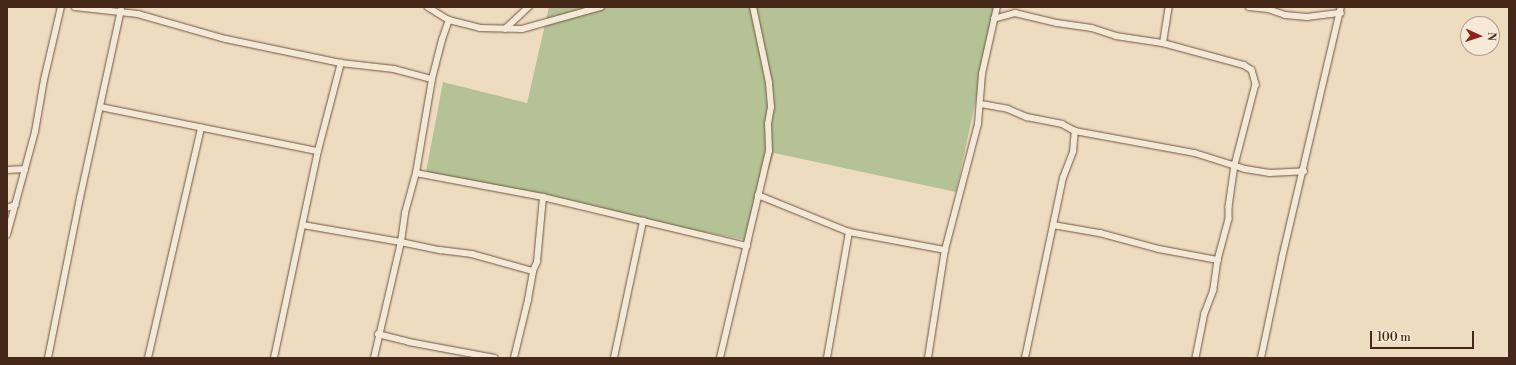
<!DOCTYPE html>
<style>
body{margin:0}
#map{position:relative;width:1516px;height:365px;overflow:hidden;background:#eedcc0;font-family:"Libre Bodoni",serif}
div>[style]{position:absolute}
.green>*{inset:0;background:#b4c296}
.roads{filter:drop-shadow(0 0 1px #705542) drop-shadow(0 0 1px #705542)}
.minor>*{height:5.5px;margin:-2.75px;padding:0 2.75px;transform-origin:2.75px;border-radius:2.75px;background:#f4e8d6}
span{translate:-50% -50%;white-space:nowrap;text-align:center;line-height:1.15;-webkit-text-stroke:3px #f4e8d6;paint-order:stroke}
.frame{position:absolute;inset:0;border:8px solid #462818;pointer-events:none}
.north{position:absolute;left:1460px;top:16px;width:40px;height:40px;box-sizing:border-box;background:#f4e8d6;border:1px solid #ae9b8a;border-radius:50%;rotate:93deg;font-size:11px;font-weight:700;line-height:16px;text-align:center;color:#462818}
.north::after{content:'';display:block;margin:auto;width:14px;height:18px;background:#8f2418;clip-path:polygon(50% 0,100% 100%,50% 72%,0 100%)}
.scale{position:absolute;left:1370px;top:331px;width:104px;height:18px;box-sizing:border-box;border:2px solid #462818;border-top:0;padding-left:5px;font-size:12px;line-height:14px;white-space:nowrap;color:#462818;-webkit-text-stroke:3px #f4e8d6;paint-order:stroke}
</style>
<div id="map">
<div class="green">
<i style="clip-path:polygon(549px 7px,996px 7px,956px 192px,774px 153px,745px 240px,425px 177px,443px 82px,527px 103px)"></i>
</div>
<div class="roads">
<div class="minor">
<i style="left:75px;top:7px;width:63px;rotate:6.3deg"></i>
<i style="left:138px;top:14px;width:91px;rotate:15.9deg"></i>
<i style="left:226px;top:39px;width:117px;rotate:11.8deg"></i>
<i style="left:341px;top:63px;width:53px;rotate:6.5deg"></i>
<i style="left:394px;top:69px;width:39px;rotate:15deg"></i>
<i style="left:428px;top:7px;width:25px;rotate:32deg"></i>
<i style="left:449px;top:20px;width:32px;rotate:14deg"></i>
<i style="left:480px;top:28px;width:42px;rotate:1.4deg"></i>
<i style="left:522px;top:29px;width:82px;rotate:-15.6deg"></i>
<i style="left:1249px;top:7px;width:19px;rotate:6deg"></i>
<i style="left:1268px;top:9px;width:18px;rotate:19deg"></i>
<i style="left:1285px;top:15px;width:22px;rotate:5deg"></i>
<i style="left:1307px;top:17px;width:34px;rotate:-7deg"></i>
<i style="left:994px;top:19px;width:22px;rotate:-16deg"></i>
<i style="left:1015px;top:13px;width:43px;rotate:13.4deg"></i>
<i style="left:1057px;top:23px;width:35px;rotate:8deg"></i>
<i style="left:1092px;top:28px;width:25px;rotate:18deg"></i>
<i style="left:1116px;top:36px;width:48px;rotate:8.5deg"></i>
<i style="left:1163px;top:43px;width:84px;rotate:15.2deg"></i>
<i style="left:1244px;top:65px;width:9px;rotate:32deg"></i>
<i style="left:1252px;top:70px;width:15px;rotate:74deg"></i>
<i style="left:1256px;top:84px;width:84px;rotate:104.5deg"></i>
<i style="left:1235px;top:165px;width:42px;rotate:98.1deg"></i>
<i style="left:1229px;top:207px;width:12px;rotate:90deg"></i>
<i style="left:1229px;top:219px;width:42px;rotate:105deg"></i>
<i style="left:1218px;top:260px;width:30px;rotate:98deg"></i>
<i style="left:1214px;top:290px;width:25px;rotate:111deg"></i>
<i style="left:1205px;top:313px;width:46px;rotate:101.3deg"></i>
<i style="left:505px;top:29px;width:33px;rotate:-43deg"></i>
<i style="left:1163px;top:43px;width:36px;rotate:-81deg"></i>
<i style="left:981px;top:104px;width:27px;rotate:10deg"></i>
<i style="left:1008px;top:109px;width:21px;rotate:23deg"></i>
<i style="left:1027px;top:117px;width:36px;rotate:11deg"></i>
<i style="left:1062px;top:124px;width:15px;rotate:28deg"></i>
<i style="left:1075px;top:131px;width:122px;rotate:10.4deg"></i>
<i style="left:1195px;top:153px;width:52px;rotate:17.7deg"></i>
<i style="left:1245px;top:169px;width:25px;rotate:9deg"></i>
<i style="left:1270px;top:173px;width:34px;rotate:-3deg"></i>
<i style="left:101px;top:107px;width:221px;rotate:11.5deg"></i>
<i style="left:7px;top:170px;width:18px;rotate:-3deg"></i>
<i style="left:416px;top:173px;width:129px;rotate:10.7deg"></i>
<i style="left:543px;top:197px;width:210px;rotate:13.5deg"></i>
<i style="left:758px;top:195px;width:98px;rotate:22.1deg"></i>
<i style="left:849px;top:232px;width:98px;rotate:10.6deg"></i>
<i style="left:7px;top:208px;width:9px;rotate:-21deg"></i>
<i style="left:303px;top:225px;width:99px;rotate:9.8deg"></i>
<i style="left:401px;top:242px;width:40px;rotate:12deg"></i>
<i style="left:440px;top:250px;width:32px;rotate:7deg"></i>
<i style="left:472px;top:254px;width:63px;rotate:15.6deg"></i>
<i style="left:1053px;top:225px;width:48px;rotate:9.7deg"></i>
<i style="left:1100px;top:233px;width:61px;rotate:15.2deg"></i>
<i style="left:1159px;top:249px;width:60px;rotate:10.6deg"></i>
<i style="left:7px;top:235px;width:107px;rotate:-74.8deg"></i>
<i style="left:35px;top:132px;width:53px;rotate:-80.2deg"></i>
<i style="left:44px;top:80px;width:75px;rotate:-76.9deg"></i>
<i style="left:378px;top:334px;width:32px;rotate:14deg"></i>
<i style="left:409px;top:342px;width:87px;rotate:10.5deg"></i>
<i style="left:48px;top:358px;width:163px;rotate:-78.7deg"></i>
<i style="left:80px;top:198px;width:192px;rotate:-77.7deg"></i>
<i style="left:148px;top:358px;width:236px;rotate:-77deg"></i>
<i style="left:274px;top:358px;width:212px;rotate:-78deg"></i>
<i style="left:318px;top:151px;width:91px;rotate:-75.4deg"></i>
<i style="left:374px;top:358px;width:119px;rotate:-76.9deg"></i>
<i style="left:401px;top:242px;width:29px;rotate:-82deg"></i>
<i style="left:405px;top:213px;width:41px;rotate:-74.6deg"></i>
<i style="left:416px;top:173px;width:95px;rotate:-80.3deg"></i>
<i style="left:432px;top:79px;width:40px;rotate:-75.6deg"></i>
<i style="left:442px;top:40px;width:21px;rotate:-71deg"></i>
<i style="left:514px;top:358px;width:60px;rotate:-76.4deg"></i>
<i style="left:528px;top:300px;width:29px;rotate:-80deg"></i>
<i style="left:533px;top:271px;width:10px;rotate:-66deg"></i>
<i style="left:537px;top:262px;width:65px;rotate:-84.7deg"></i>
<i style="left:614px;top:358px;width:140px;rotate:-78deg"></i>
<i style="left:720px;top:358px;width:213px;rotate:-76.7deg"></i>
<i style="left:769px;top:151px;width:27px;rotate:-92deg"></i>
<i style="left:768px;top:124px;width:17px;rotate:-80deg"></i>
<i style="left:771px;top:107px;width:24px;rotate:-95deg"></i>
<i style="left:769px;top:83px;width:78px;rotate:-101.9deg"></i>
<i style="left:827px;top:358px;width:128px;rotate:-80.1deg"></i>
<i style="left:928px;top:358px;width:109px;rotate:-81.1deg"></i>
<i style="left:945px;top:250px;width:130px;rotate:-75.3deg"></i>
<i style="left:978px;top:124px;width:50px;rotate:-85.4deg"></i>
<i style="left:982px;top:74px;width:69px;rotate:-77.4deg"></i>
<i style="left:1025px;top:358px;width:184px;rotate:-78.1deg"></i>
<i style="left:1063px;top:178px;width:28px;rotate:-69deg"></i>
<i style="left:1073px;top:152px;width:21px;rotate:-85deg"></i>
<i style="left:1261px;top:358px;width:102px;rotate:-78.1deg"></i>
<i style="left:1282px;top:258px;width:258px;rotate:-76.8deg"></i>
</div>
</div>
<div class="frame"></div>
<div class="north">N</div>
<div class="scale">100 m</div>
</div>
